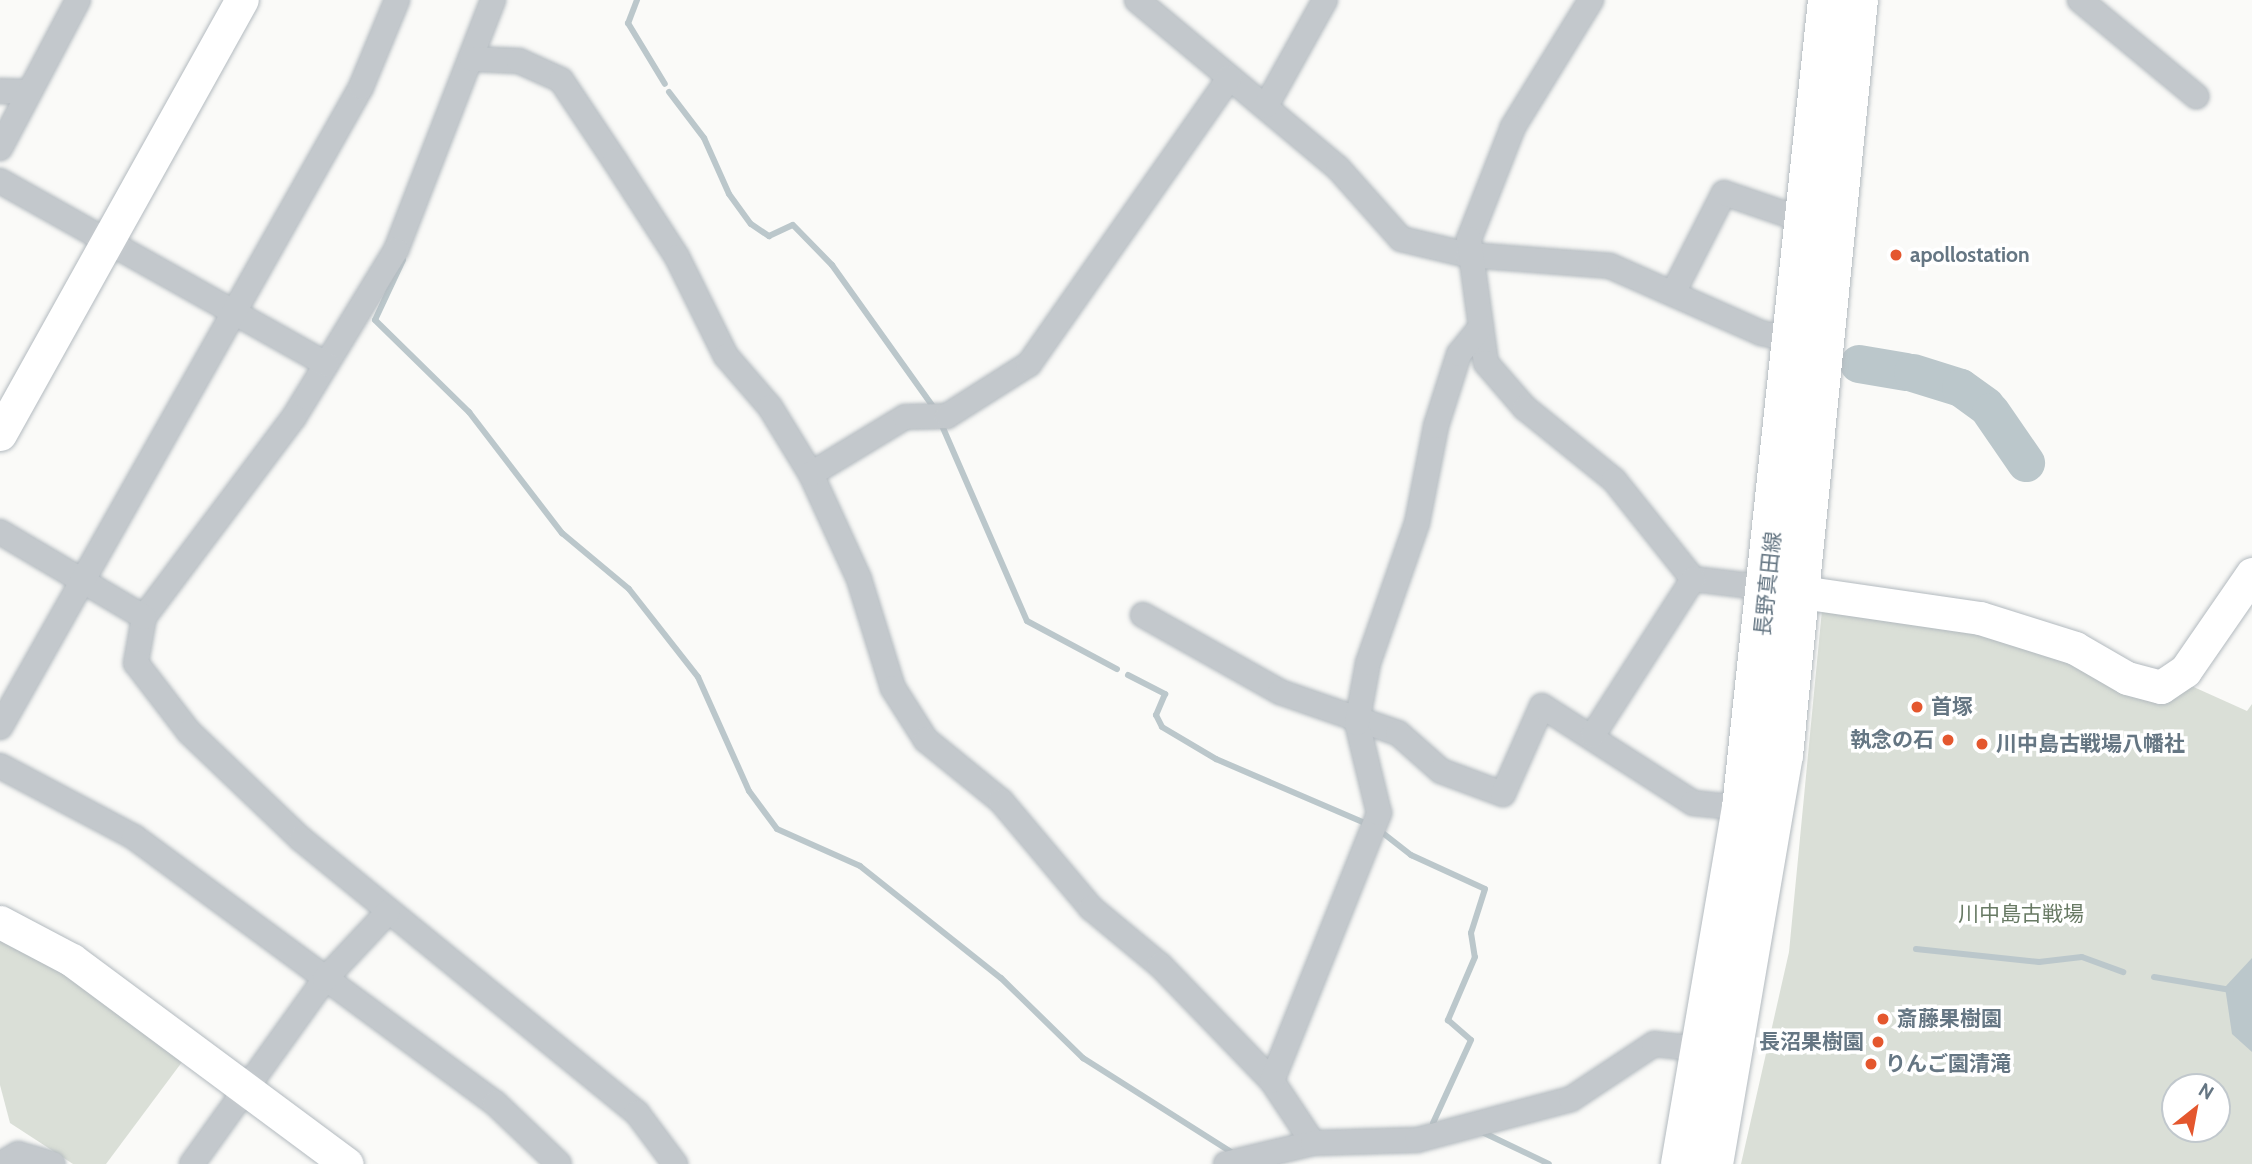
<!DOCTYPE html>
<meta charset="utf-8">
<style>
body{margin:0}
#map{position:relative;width:2252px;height:1164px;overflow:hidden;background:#fafaf8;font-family:Cabin,"Noto Sans JP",sans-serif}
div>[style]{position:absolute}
.green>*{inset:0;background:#dadfd7}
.water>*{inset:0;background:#bbc7cb}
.stream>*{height:6px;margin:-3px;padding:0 3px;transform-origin:3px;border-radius:3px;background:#bbc7cb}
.river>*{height:38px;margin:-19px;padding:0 19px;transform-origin:19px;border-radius:19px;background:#bbc7cb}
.roads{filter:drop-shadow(0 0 2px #b3babf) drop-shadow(0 0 2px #b3babf)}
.street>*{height:24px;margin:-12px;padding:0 12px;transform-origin:12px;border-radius:12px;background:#c3c8cc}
.secondary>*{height:33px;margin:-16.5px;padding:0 16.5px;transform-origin:16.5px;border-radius:16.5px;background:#fff}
.primary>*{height:38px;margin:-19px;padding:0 19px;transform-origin:19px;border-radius:19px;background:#fff}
.dots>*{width:19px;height:19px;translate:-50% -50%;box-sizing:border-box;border:4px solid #fff;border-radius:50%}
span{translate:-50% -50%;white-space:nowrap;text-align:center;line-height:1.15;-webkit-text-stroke:7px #fff;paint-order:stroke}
.poi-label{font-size:21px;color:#657683;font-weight:700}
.left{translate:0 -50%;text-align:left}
.right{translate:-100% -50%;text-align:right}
.street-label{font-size:21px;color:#657683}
.park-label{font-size:21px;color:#687a64}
.north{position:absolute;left:2161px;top:1073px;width:70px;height:70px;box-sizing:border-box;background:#fff;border:2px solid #c1c8cd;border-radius:50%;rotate:31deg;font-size:19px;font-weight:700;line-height:28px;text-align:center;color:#657683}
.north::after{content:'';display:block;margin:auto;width:24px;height:32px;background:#e4572e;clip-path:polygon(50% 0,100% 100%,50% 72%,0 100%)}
</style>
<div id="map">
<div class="green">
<i style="clip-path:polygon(evenodd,1822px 610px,1994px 630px,2187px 684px,2247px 711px,2252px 704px,2252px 1164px,1741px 1164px,1789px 952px,1822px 610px,2175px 1087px,2217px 1087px,2217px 1129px,2175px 1129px,2175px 1087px)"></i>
<i style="clip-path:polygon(0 934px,81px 977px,185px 1058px,106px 1164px,73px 1164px,10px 1123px,0 1085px)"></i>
</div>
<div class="water">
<i style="clip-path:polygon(2252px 958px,2252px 1052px,2232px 1034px,2225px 987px)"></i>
</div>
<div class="stream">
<i style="left:637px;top:0;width:25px;rotate:111deg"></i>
<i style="left:628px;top:23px;width:71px;rotate:58.8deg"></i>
<i style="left:669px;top:92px;width:58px;rotate:52.7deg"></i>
<i style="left:704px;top:138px;width:61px;rotate:65.9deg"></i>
<i style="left:729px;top:194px;width:37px;rotate:54deg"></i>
<i style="left:751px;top:224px;width:22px;rotate:34deg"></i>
<i style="left:769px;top:236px;width:26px;rotate:-25deg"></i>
<i style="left:793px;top:225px;width:56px;rotate:45.7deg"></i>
<i style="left:832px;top:265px;width:176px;rotate:54.5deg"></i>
<i style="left:403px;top:260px;width:66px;rotate:115deg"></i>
<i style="left:375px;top:320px;width:132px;rotate:44.4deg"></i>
<i style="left:469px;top:412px;width:153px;rotate:52.5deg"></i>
<i style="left:562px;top:533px;width:87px;rotate:39.9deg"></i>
<i style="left:629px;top:589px;width:112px;rotate:51.9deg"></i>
<i style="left:698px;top:677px;width:125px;rotate:65.9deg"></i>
<i style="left:749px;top:791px;width:47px;rotate:53.6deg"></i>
<i style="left:777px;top:829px;width:91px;rotate:24deg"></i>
<i style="left:860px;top:866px;width:180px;rotate:38.5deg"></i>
<i style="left:1001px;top:978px;width:115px;rotate:44.3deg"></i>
<i style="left:1083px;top:1058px;width:175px;rotate:32.4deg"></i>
<i style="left:940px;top:421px;width:218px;rotate:66.5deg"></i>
<i style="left:1027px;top:621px;width:102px;rotate:28.1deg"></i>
<i style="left:1128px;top:675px;width:42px;rotate:27.2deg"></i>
<i style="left:1165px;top:694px;width:23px;rotate:113deg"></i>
<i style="left:1156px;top:715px;width:13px;rotate:63deg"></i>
<i style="left:1162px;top:727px;width:63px;rotate:30.7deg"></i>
<i style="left:1216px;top:759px;width:164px;rotate:23.3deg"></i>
<i style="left:1379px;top:830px;width:41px;rotate:38deg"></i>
<i style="left:1411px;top:855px;width:81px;rotate:24.7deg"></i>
<i style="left:1485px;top:889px;width:46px;rotate:107.7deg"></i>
<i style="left:1471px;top:933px;width:24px;rotate:81deg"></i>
<i style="left:1475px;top:957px;width:69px;rotate:113.2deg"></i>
<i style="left:1448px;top:1020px;width:30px;rotate:41deg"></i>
<i style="left:1471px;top:1040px;width:91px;rotate:114.6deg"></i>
<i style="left:1916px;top:949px;width:124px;rotate:6deg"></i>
<i style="left:2039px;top:962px;width:43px;rotate:-6.6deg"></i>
<i style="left:2082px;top:957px;width:44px;rotate:20.1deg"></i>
<i style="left:2154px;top:977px;width:78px;rotate:9.6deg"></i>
<i style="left:1482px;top:1132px;width:74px;rotate:25.5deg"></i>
</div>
<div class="river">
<i style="left:1859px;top:364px;width:48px;rotate:9.7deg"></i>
<i style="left:1913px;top:373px;width:50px;rotate:17.4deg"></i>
<i style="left:1961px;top:388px;width:31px;rotate:36deg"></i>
<i style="left:1991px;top:412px;width:62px;rotate:55.5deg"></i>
</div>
<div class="roads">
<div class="street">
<i style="left:493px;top:0;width:268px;rotate:111.2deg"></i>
<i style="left:396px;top:250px;width:196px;rotate:121.4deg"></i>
<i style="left:294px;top:417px;width:250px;rotate:126.9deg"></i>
<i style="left:144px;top:617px;width:47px;rotate:99.9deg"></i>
<i style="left:136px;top:663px;width:87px;rotate:52.5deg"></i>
<i style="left:189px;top:732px;width:155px;rotate:43.7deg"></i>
<i style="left:301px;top:839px;width:434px;rotate:39.2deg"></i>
<i style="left:637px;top:1113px;width:64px;rotate:53.3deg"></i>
<i style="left:1137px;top:0;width:262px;rotate:39.9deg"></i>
<i style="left:1338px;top:168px;width:95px;rotate:48.4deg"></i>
<i style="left:1401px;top:239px;width:69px;rotate:13.4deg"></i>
<i style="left:1468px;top:255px;width:142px;rotate:4.4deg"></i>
<i style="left:1610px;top:266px;width:165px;rotate:23.9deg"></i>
<i style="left:1761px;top:333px;width:34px;rotate:12deg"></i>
<i style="left:1591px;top:0;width:149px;rotate:121.6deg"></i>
<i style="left:1513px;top:127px;width:120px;rotate:111.4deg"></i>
<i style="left:1469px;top:239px;width:125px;rotate:82.2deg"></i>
<i style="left:1486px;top:363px;width:60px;rotate:49.1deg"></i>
<i style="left:1525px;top:408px;width:114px;rotate:39deg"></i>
<i style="left:1614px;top:480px;width:127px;rotate:51.4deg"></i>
<i style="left:1693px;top:579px;width:76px;rotate:6.8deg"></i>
<i style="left:2080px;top:0;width:151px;rotate:39.6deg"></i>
<i style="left:472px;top:59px;width:47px;rotate:2.4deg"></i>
<i style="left:519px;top:61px;width:46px;rotate:24.3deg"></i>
<i style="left:561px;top:80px;width:97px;rotate:56.3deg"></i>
<i style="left:615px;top:161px;width:114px;rotate:57.1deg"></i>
<i style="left:677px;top:257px;width:110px;rotate:63.7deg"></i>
<i style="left:726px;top:356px;width:67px;rotate:49.2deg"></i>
<i style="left:770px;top:407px;width:79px;rotate:58.5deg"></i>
<i style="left:811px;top:474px;width:115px;rotate:65.4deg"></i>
<i style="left:859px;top:579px;width:114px;rotate:72.7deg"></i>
<i style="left:893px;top:688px;width:62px;rotate:57.6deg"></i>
<i style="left:926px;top:740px;width:97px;rotate:39.1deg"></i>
<i style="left:1001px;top:801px;width:140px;rotate:49.9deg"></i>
<i style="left:1091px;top:908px;width:89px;rotate:39.6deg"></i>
<i style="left:1160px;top:965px;width:161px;rotate:46deg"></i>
<i style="left:1272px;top:1081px;width:74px;rotate:56.5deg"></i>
<i style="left:0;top:91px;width:29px;rotate:2deg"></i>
<i style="left:1266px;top:106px;width:121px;rotate:-60.9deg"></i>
<i style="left:0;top:148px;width:167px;rotate:-62.2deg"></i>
<i style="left:0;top:181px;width:374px;rotate:29.3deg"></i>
<i style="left:1673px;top:293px;width:112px;rotate:-63deg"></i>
<i style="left:1724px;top:193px;width:87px;rotate:18.9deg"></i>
<i style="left:811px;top:474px;width:110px;rotate:-31.2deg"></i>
<i style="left:905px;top:417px;width:42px;rotate:-1.4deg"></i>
<i style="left:947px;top:416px;width:97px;rotate:-32.4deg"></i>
<i style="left:1029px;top:364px;width:349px;rotate:-55deg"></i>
<i style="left:0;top:532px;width:167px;rotate:30.6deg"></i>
<i style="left:1143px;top:615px;width:157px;rotate:29.3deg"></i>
<i style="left:1280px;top:692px;width:125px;rotate:19.2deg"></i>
<i style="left:1398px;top:733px;width:57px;rotate:41.5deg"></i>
<i style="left:1441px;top:771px;width:66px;rotate:20.4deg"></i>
<i style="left:1503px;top:794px;width:96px;rotate:-66.1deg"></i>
<i style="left:1542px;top:706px;width:179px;rotate:32.7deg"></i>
<i style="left:1693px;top:803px;width:48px;rotate:5.9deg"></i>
<i style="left:0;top:727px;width:735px;rotate:-60.57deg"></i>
<i style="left:361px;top:87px;width:94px;rotate:-67.5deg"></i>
<i style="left:1593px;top:735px;width:185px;rotate:-57.3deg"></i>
<i style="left:0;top:766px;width:152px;rotate:27.9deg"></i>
<i style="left:134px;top:837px;width:448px;rotate:36.4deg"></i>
<i style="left:495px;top:1103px;width:88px;rotate:43.6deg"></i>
<i style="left:1272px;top:1081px;width:289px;rotate:-68.2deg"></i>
<i style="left:1379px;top:813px;width:93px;rotate:-103.7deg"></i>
<i style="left:1357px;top:723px;width:61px;rotate:-79.6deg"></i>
<i style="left:1368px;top:663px;width:148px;rotate:-70.7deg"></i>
<i style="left:1417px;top:523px;width:99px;rotate:-78.9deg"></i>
<i style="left:1436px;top:426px;width:76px;rotate:-72.3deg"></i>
<i style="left:1459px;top:354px;width:35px;rotate:-51deg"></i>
<i style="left:1px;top:1164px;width:20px;rotate:-30deg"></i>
<i style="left:18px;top:1154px;width:36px;rotate:16deg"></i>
<i style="left:192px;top:1164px;width:228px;rotate:-54.3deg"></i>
<i style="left:325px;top:979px;width:92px;rotate:-46.8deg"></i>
<i style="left:1226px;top:1164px;width:89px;rotate:-13.6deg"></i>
<i style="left:1313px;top:1143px;width:104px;rotate:-1.7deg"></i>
<i style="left:1417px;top:1140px;width:159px;rotate:-14.9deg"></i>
<i style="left:1571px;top:1099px;width:100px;rotate:-33.5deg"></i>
<i style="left:1654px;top:1044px;width:58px;rotate:5.9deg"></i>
</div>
<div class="secondary">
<i style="left:0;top:434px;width:497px;rotate:-60.9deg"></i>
<i style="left:1774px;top:588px;width:208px;rotate:8.3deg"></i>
<i style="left:1980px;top:618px;width:100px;rotate:17.5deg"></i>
<i style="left:2075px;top:648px;width:60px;rotate:30deg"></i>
<i style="left:2127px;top:678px;width:35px;rotate:15deg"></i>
<i style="left:2161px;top:687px;width:29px;rotate:-34deg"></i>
<i style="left:2185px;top:671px;width:118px;rotate:-55.4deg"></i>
<i style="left:0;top:922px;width:81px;rotate:27.8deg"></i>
<i style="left:72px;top:960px;width:342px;rotate:36.6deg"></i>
</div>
<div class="primary">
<i style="left:1680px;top:1164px;width:361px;rotate:-80.3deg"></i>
<i style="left:1741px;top:808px;width:813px;rotate:-83.92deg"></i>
<i style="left:1714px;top:1164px;width:415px;rotate:-80.3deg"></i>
<i style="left:1784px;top:755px;width:759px;rotate:-84.33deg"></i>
</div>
</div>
<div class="dots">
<i style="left:1896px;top:255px;background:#e4572e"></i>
<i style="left:1917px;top:707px;background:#e4572e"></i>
<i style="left:1948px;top:740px;background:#e4572e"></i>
<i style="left:1982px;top:744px;background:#e4572e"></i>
<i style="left:1883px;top:1019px;background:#e4572e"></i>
<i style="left:1878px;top:1042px;background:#e4572e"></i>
<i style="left:1871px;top:1064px;background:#e4572e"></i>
</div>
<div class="poi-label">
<span class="left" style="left:1910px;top:255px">apollostation</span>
<span class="left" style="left:1931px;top:707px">首塚</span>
<span class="right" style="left:1934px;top:740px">執念の石</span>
<span class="left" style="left:1996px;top:744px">川中島古戦場八幡社</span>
<span class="left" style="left:1897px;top:1019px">斎藤果樹園</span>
<span class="right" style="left:1864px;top:1042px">長沼果樹園</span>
<span class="left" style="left:1885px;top:1064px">りんご園清滝</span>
</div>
<div class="street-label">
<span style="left:1768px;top:584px;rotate:-84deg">長野真田線</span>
</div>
<div class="park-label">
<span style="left:2021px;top:914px">川中島古戦場</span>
</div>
<div class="north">N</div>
</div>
